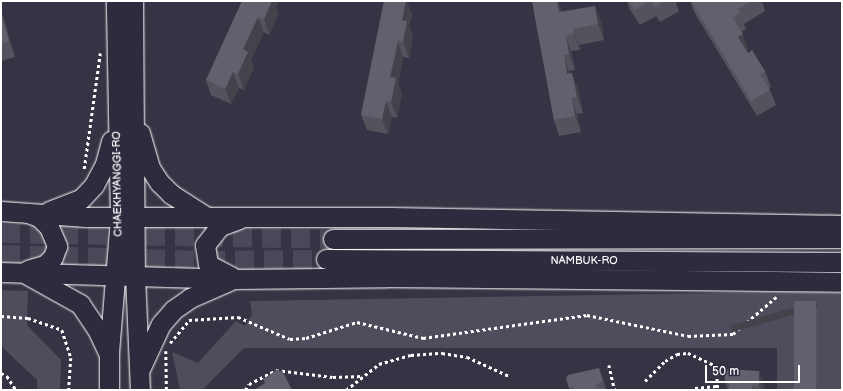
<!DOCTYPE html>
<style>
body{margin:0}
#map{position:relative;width:843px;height:391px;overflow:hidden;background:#373345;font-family:"Balsamiq Sans",sans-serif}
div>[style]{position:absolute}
.green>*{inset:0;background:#514c5c}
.major-tunnel>*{height:19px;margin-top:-9.5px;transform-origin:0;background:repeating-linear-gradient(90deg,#4b4758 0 19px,transparent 0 29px)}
.path>*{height:2.5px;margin-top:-1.25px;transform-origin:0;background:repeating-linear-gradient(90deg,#fff 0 3px,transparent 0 6px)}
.roads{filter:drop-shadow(0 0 1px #fff) drop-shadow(0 0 1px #fff)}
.major>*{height:19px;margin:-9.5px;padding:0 9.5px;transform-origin:9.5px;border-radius:9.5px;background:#2f2a3d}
.wall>*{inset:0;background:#55525e}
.shaded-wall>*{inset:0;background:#45424c;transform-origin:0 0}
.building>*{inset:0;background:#635f6d;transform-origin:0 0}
span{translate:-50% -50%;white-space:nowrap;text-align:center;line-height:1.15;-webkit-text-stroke:3.5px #2f2a3d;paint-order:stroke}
.street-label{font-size:11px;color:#fff}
.frame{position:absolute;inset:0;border:2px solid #fff;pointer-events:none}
.scale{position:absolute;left:705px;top:365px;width:95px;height:18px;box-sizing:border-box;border:2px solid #fff;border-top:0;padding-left:5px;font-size:12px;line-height:14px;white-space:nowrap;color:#fff;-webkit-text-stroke:3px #2f2a3d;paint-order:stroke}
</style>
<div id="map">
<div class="green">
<i style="clip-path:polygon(1px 290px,28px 291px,27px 325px,61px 360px,60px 390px,37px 390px,37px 380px,1px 346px)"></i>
<i style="clip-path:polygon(777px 292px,842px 293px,842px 390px,777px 390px,777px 348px,244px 348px,202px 390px,180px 390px,172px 352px,198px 363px,236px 321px,245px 326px,252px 315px,250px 301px)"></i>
</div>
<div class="major-tunnel">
<i style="left:1px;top:233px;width:332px;rotate:1deg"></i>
<i style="left:1px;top:254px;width:205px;rotate:1.7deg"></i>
<i style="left:206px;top:260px;width:120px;rotate:-0.5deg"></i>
</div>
<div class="path">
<i style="left:84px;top:169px;width:117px;rotate:-82.1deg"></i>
<i style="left:1px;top:316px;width:27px;rotate:4deg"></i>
<i style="left:28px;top:318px;width:36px;rotate:19deg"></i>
<i style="left:62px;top:330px;width:29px;rotate:72deg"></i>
<i style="left:71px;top:358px;width:32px;rotate:94deg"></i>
<i style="left:170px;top:343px;width:30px;rotate:-50deg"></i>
<i style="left:189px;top:320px;width:49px;rotate:-3.5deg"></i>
<i style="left:238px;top:317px;width:56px;rotate:22.9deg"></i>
<i style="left:290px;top:339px;width:16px;rotate:-4deg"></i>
<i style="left:306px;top:338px;width:53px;rotate:-17.4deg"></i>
<i style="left:357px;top:322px;width:68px;rotate:13.6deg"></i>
<i style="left:423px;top:338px;width:166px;rotate:-8deg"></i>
<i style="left:587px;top:315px;width:103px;rotate:11.7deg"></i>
<i style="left:688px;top:336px;width:45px;rotate:-2.5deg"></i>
<i style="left:733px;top:334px;width:57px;rotate:-40.7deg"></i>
<i style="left:166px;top:351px;width:39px;rotate:89deg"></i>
<i style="left:609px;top:365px;width:26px;rotate:77deg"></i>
<i style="left:1px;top:373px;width:7px;rotate:27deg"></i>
<i style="left:7px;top:376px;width:17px;rotate:57deg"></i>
<i style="left:717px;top:373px;width:17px;rotate:87deg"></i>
<i style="left:645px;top:381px;width:28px;rotate:-45deg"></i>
<i style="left:665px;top:361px;width:14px;rotate:-30deg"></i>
<i style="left:677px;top:354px;width:11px;rotate:-5deg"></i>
<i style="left:688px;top:353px;width:29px;rotate:25deg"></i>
<i style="left:714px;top:365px;width:9px;rotate:69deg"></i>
<i style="left:717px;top:373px;width:10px;rotate:-6deg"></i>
<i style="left:695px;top:388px;width:22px;rotate:-5deg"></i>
<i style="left:245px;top:390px;width:7px;rotate:-56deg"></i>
<i style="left:249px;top:384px;width:30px;rotate:-27deg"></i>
<i style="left:276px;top:370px;width:57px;rotate:7deg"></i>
<i style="left:333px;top:377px;width:30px;rotate:-2deg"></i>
<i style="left:346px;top:390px;width:42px;rotate:-38.2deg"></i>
<i style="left:379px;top:364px;width:33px;rotate:-16deg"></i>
<i style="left:411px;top:355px;width:31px;rotate:-4deg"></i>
<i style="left:442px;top:353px;width:25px;rotate:9deg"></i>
<i style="left:467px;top:357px;width:46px;rotate:24.3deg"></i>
</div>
<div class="roads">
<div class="major">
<i style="left:133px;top:1px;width:275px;rotate:89.6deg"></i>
<i style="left:135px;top:276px;width:114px;rotate:87.5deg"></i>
<i style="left:140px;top:133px;width:36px;rotate:74deg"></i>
<i style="left:150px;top:168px;width:17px;rotate:57deg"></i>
<i style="left:159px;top:182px;width:17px;rotate:45deg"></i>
<i style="left:171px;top:194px;width:43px;rotate:32.6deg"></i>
<i style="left:1px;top:211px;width:85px;rotate:4deg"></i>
<i style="left:86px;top:217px;width:304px"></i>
<i style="left:390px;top:217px;width:452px;rotate:1deg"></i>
<i style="left:49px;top:211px;width:34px;rotate:-21deg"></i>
<i style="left:81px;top:199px;width:19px;rotate:-47deg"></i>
<i style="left:94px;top:185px;width:24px;rotate:-62deg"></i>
<i style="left:105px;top:164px;width:24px;rotate:-75deg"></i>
<i style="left:28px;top:213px;width:12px;rotate:20deg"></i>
<i style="left:39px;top:217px;width:14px;rotate:45deg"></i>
<i style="left:49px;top:227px;width:21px;rotate:67deg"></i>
<i style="left:57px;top:246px;width:12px;rotate:110deg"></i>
<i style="left:53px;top:257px;width:11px;rotate:135deg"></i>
<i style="left:45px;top:265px;width:18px;rotate:164deg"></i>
<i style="left:333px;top:239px;width:509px;rotate:-0.11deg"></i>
<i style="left:326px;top:259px;width:516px;rotate:0.33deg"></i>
<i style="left:1px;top:272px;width:234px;rotate:1.7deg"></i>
<i style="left:235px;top:279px;width:153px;rotate:-0.7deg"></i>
<i style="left:388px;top:277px;width:454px;rotate:0.6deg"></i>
<i style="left:26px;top:274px;width:62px;rotate:29.1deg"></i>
<i style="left:80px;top:304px;width:30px;rotate:56deg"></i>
<i style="left:97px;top:329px;width:29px;rotate:65deg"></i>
<i style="left:232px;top:277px;width:27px;rotate:-152deg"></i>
<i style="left:208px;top:264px;width:19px;rotate:-99deg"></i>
<i style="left:205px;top:245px;width:24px;rotate:-52deg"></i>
<i style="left:220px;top:226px;width:20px;rotate:-20deg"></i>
<i style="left:141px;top:367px;width:47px;rotate:-65.1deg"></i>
<i style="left:161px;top:324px;width:18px;rotate:-49deg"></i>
<i style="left:173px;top:310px;width:21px;rotate:-35deg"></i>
<i style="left:190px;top:298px;width:43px;rotate:-23.6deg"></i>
<i style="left:109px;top:390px;width:38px;rotate:-90deg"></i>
<i style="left:109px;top:352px;width:135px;rotate:-85.3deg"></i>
<i style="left:120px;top:217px;width:216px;rotate:-91.1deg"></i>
</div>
</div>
<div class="wall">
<i style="clip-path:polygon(242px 1px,279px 1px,276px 7px,278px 15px,269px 35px,264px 32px,251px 60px,254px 67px,244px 90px,239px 88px,231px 104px,211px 95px,206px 80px)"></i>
<i style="clip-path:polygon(384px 1px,412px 15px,409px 26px,413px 36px,409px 58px,403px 57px,398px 83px,402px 93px,397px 118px,392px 117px,388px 134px,367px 130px,361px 115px)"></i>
<i style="clip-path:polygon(532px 1px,558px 1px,562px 12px,601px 21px,604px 40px,579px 45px,580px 50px,571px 51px,575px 70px,569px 71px,578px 89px,583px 113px,577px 114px,581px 132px,559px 136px,554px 120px)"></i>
<i style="clip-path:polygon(627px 1px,680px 1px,676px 3px,679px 11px,660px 22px,656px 16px,640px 25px,629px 8px)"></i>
<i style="clip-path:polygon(690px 1px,762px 1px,765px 11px,744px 24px,746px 29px,741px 32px,748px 49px,746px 51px,765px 71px,771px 87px,769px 88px,776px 105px,757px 116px,694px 12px)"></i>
<i style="clip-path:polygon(1px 10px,4px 19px,15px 57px,1px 61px)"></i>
<i style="clip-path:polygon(816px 301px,818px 308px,817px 390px,793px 390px,792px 389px)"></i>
<i style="clip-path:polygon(599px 368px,606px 389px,608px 390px,570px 390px,566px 378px)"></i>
<i style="clip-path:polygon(759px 371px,764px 386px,765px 390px,728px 390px,725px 383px)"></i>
</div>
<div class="shaded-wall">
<i style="clip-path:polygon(269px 1px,279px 1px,276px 7px,278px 15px,269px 35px,264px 19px)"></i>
<i style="clip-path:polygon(406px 1px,407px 1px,412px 15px,409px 26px,413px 36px,409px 58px,403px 42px,402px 20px)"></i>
<i style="clip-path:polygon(557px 1px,558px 1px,562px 11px,565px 28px,559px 12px)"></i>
<i style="clip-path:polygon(595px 6px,601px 21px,604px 40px,598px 24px)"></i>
<i style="clip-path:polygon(1px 10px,4px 19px,15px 57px,9px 41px,1px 12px)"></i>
<i style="clip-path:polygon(258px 17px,264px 32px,251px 60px,254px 67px,244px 90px,238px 74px,243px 49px)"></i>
<i style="clip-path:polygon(573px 29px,579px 45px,580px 50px,574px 34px)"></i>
<i style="clip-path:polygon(743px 34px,748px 49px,744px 52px,738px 37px)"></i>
<i style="clip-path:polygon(566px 36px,571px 51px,575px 70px,569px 54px)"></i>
<i style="clip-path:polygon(398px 41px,403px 57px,398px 83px,402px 93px,397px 118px,391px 102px,390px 77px)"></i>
<i style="clip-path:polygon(564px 55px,569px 71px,573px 89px,567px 74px)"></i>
<i style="clip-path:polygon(233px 72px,239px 88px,231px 104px,225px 89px)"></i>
<i style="clip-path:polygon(572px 73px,578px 89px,583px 113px,577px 97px)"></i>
<i style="clip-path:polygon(572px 98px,577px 114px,581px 132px,575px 116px)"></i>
<i style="clip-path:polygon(386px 101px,392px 117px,388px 134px,382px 119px)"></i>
<i style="left:816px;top:301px;width:7px;height:89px;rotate:74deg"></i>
<i style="clip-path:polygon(599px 368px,605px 384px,606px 390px,603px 382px)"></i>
<i style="clip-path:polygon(759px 371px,764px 386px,765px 390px,761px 390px,759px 385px)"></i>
</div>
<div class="building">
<i style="clip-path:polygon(242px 1px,272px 1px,264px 19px,258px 17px,243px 49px,248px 52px,238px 74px,233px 72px,225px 89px,206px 80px)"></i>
<i style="clip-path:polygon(384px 1px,406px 1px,402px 20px,407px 21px,403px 42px,398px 41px,390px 77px,396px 78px,391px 102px,386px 101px,382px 119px,361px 115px)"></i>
<i style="clip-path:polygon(532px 1px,557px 1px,559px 12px,595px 6px,598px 24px,573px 29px,574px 34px,566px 36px,569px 54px,564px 55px,567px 74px,572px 73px,577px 97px,572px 98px,575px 116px,554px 120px)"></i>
<i style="clip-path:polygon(629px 1px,649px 1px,634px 10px)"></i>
<i style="clip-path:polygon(651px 1px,664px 1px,655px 7px)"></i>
<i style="clip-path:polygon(691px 1px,751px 1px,738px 9px,740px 13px,733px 18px,743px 34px,738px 37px,748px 53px,752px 50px,765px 71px,760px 74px,770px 90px,751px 101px)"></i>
<i style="clip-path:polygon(1px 12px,9px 41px,1px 44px)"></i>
<i style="left:794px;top:301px;width:22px;height:88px"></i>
<i style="clip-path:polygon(599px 368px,603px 382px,596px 384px,597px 388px,607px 389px,608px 390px,574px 390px,573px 387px,569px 388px,566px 378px,568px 375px)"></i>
<i style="clip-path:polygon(278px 369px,280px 372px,282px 370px,292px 390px,254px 390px,265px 383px,263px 379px)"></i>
<i style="clip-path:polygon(728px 369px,759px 371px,759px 385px,752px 386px,752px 389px,755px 390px,729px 390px,729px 383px,725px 383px,725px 372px)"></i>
</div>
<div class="street-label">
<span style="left:118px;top:184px;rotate:-91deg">CHAEKHYANGGI-RO</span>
<span style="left:584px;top:261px">NAMBUK-RO</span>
</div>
<div class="frame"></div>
<div class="scale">50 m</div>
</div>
